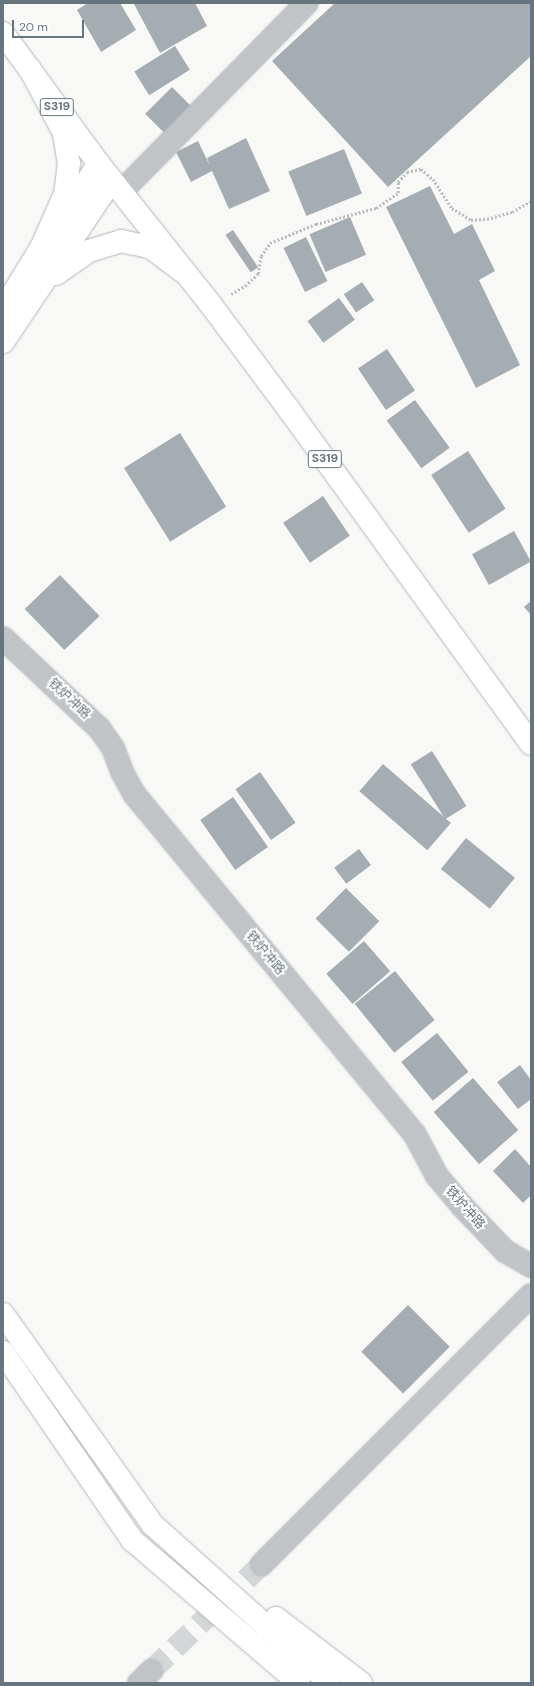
<!DOCTYPE html>
<meta charset="utf-8">
<style>
body{margin:0}
#map{position:relative;width:534px;height:1686px;overflow:hidden;background:#f8f8f6;font-family:"DM Sans","Noto Sans SC",sans-serif}
div>[style]{position:absolute}
.building>*{inset:0;background:#a5adb2;transform-origin:0 0}
.minor-tunnel>*{height:22px;margin-top:-11px;transform-origin:0;background:repeating-linear-gradient(90deg,#d4d7d8 0 22px,transparent 0 33px)}
.path>*{height:2.5px;margin-top:-1.25px;transform-origin:0;background:repeating-linear-gradient(90deg,#babdbf 0 2px,transparent 0 4px)}
.roads{filter:drop-shadow(0 0 1px #b4b8bb) drop-shadow(0 0 1px #b4b8bb)}
.minor>*{height:22px;margin:-11px;padding:0 11px;transform-origin:11px;border-radius:11px;background:#c0c4c7}
.primary>*{height:22px;margin:-11px;padding:0 11px;transform-origin:11px;border-radius:11px;background:#fff}
.motorway>*{height:22px;margin:-11px;padding:0 11px;transform-origin:11px;border-radius:11px;background:#fff}
span{translate:-50% -50%;white-space:nowrap;text-align:center;line-height:1.15;-webkit-text-stroke:4px #fff;paint-order:stroke}
.shield-label span{padding:1px 3px;background:#fff;border:1px solid;border-radius:3px;-webkit-text-stroke-width:0}
.shield-label{font-size:12px;color:#66757e;font-weight:700}
.street-label{font-size:13px;color:#66757e}
.frame{position:absolute;inset:0;border:4px solid #66757e;pointer-events:none}
.scale{position:absolute;left:12px;top:20px;width:72px;height:18px;box-sizing:border-box;border:2px solid #66757e;border-top:0;padding-left:5px;font-size:12px;line-height:14px;white-space:nowrap;color:#66757e;-webkit-text-stroke:3px #fff;paint-order:stroke}
</style>
<div id="map">
<div class="building">
<i style="clip-path:polygon(88px 3px,120px 3px,136px 30px,101px 52px,77px 10px)"></i>
<i style="clip-path:polygon(136px 3px,195px 3px,207px 26px,160px 53px,134px 4px)"></i>
<i style="clip-path:polygon(335px 3px,531px 3px,531px 56px,388px 187px,272px 61px)"></i>
<i style="left:175px;top:46px;width:28px;height:48px;rotate:58deg"></i>
<i style="left:172px;top:87px;width:30px;height:38px;rotate:45deg"></i>
<i style="clip-path:polygon(246px 138px,270px 191px,229px 209px,212px 171px,191px 182px,176px 152px,198px 141px,210px 166px,207px 158px)"></i>
<i style="left:344px;top:149px;width:48px;height:60px;rotate:68deg"></i>
<i style="clip-path:polygon(430px 186px,454px 234px,472px 224px,495px 271px,479px 280px,520px 365px,476px 388px,386px 207px)"></i>
<i style="left:350px;top:217px;width:41px;height:44px;rotate:67deg"></i>
<i style="left:233px;top:230px;width:45px;height:9px;rotate:56deg"></i>
<i style="left:306px;top:237px;width:49px;height:25px;rotate:64deg"></i>
<i style="left:362px;top:282px;width:22px;height:22px;rotate:56deg"></i>
<i style="left:339px;top:298px;width:27px;height:39px;rotate:54deg"></i>
<i style="left:387px;top:349px;width:50px;height:35px;rotate:56deg"></i>
<i style="left:415px;top:400px;width:59px;height:35px;rotate:54deg"></i>
<i style="left:180px;top:433px;width:87px;height:66px;rotate:58deg"></i>
<i style="left:468px;top:451px;width:69px;height:44px;rotate:57deg"></i>
<i style="left:323px;top:496px;width:48px;height:48px;rotate:56deg"></i>
<i style="left:514px;top:531px;width:35px;height:48px;rotate:61deg"></i>
<i style="left:60px;top:575px;width:57px;height:49px;rotate:46deg"></i>
<i style="clip-path:polygon(531px 601px,531px 615px,524px 607px)"></i>
<i style="left:432px;top:751px;width:65px;height:25px;rotate:58deg"></i>
<i style="left:383px;top:764px;width:90px;height:36px;rotate:41deg"></i>
<i style="left:260px;top:772px;width:62px;height:30px;rotate:55deg"></i>
<i style="left:233px;top:797px;width:61px;height:40px;rotate:55deg"></i>
<i style="left:466px;top:838px;width:63px;height:40px;rotate:39deg"></i>
<i style="left:359px;top:849px;width:20px;height:31px;rotate:53deg"></i>
<i style="left:346px;top:888px;width:47px;height:43px;rotate:45deg"></i>
<i style="left:364px;top:941px;width:40px;height:50px;rotate:49deg"></i>
<i style="left:395px;top:971px;width:63px;height:52px;rotate:51deg"></i>
<i style="left:437px;top:1033px;width:50px;height:46px;rotate:51deg"></i>
<i style="clip-path:polygon(520px 1065px,531px 1080px,531px 1099px,518px 1109px,497px 1082px)"></i>
<i style="left:473px;top:1078px;width:69px;height:52px;rotate:49deg"></i>
<i style="clip-path:polygon(515px 1149px,531px 1167px,531px 1195px,523px 1203px,493px 1171px)"></i>
<i style="left:408px;top:1305px;width:59px;height:66px;rotate:45deg"></i>
</div>
<div class="minor-tunnel">
<i style="left:151px;top:1671px;width:154px;rotate:-43.9deg"></i>
</div>
<div class="path">
<i style="left:231px;top:294px;width:16px;rotate:-30deg"></i>
<i style="left:245px;top:286px;width:18px;rotate:-43deg"></i>
<i style="left:258px;top:274px;width:18px;rotate:-81deg"></i>
<i style="left:261px;top:256px;width:16px;rotate:-55deg"></i>
<i style="left:270px;top:243px;width:50px;rotate:-22.4deg"></i>
<i style="left:316px;top:224px;width:62px;rotate:-14.9deg"></i>
<i style="left:376px;top:208px;width:27px;rotate:-34deg"></i>
<i style="left:398px;top:193px;width:11px;rotate:-90deg"></i>
<i style="left:398px;top:182px;width:13px;rotate:-48deg"></i>
<i style="left:407px;top:172px;width:14px;rotate:-12deg"></i>
<i style="left:421px;top:169px;width:16px;rotate:40deg"></i>
<i style="left:433px;top:179px;width:35px;rotate:57deg"></i>
<i style="left:452px;top:208px;width:22px;rotate:32deg"></i>
<i style="left:471px;top:220px;width:16px;rotate:-4deg"></i>
<i style="left:487px;top:219px;width:26px;rotate:-16deg"></i>
<i style="left:512px;top:212px;width:22px;rotate:-30deg"></i>
</div>
<div class="roads">
<div class="minor">
<i style="left:121px;top:192px;width:265px;rotate:-45.5deg"></i>
<i style="left:3px;top:638px;width:132px;rotate:43.2deg"></i>
<i style="left:99px;top:728px;width:24px;rotate:55deg"></i>
<i style="left:113px;top:748px;width:26px;rotate:69deg"></i>
<i style="left:122px;top:772px;width:26px;rotate:61deg"></i>
<i style="left:135px;top:795px;width:438px;rotate:50.5deg"></i>
<i style="left:414px;top:1133px;width:49px;rotate:61.9deg"></i>
<i style="left:437px;top:1176px;width:39px;rotate:50deg"></i>
<i style="left:462px;top:1206px;width:62px;rotate:46.3deg"></i>
<i style="left:505px;top:1251px;width:30px;rotate:30deg"></i>
<i style="left:262px;top:1564px;width:380px;rotate:-45deg"></i>
<i style="left:139px;top:1683px;width:17px;rotate:-45deg"></i>
</div>
<div class="primary">
<i style="left:3px;top:33px;width:162px;rotate:53.8deg"></i>
<i style="left:99px;top:164px;width:180px;rotate:51.5deg"></i>
<i style="left:211px;top:305px;width:132px;rotate:53.3deg"></i>
<i style="left:290px;top:411px;width:411px;rotate:54.1deg"></i>
</div>
<div class="motorway">
<i style="left:30px;top:69px;width:72px;rotate:62deg"></i>
<i style="left:64px;top:133px;width:30px;rotate:81deg"></i>
<i style="left:69px;top:163px;width:31px;rotate:97deg"></i>
<i style="left:65px;top:194px;width:57px;rotate:113.9deg"></i>
<i style="left:56px;top:274px;width:40px;rotate:-34.9deg"></i>
<i style="left:89px;top:251px;width:34px;rotate:-17deg"></i>
<i style="left:121px;top:241px;width:30px;rotate:12deg"></i>
<i style="left:150px;top:247px;width:45px;rotate:36.9deg"></i>
<i style="left:3px;top:310px;width:75px;rotate:-58.6deg"></i>
<i style="left:42px;top:246px;width:100px;rotate:-55.2deg"></i>
<i style="left:3px;top:342px;width:195px;rotate:-56.1deg"></i>
<i style="left:3px;top:1314px;width:259px;rotate:54.6deg"></i>
<i style="left:153px;top:1525px;width:237px;rotate:41.8deg"></i>
<i style="left:3px;top:1352px;width:228px;rotate:55.5deg"></i>
<i style="left:132px;top:1540px;width:220px;rotate:40.6deg"></i>
<i style="left:276px;top:1618px;width:107px;rotate:37.4deg"></i>
</div>
</div>
<div class="shield-label">
<span style="left:57px;top:107px">S319</span>
<span style="left:325px;top:459px">S319</span>
</div>
<div class="street-label">
<span style="left:69px;top:699px;rotate:43deg">铁炉冲路</span>
<span style="left:265px;top:953px;rotate:50deg">铁炉冲路</span>
<span style="left:465px;top:1208px;rotate:49deg">铁炉冲路</span>
</div>
<div class="frame"></div>
<div class="scale">20 m</div>
</div>
